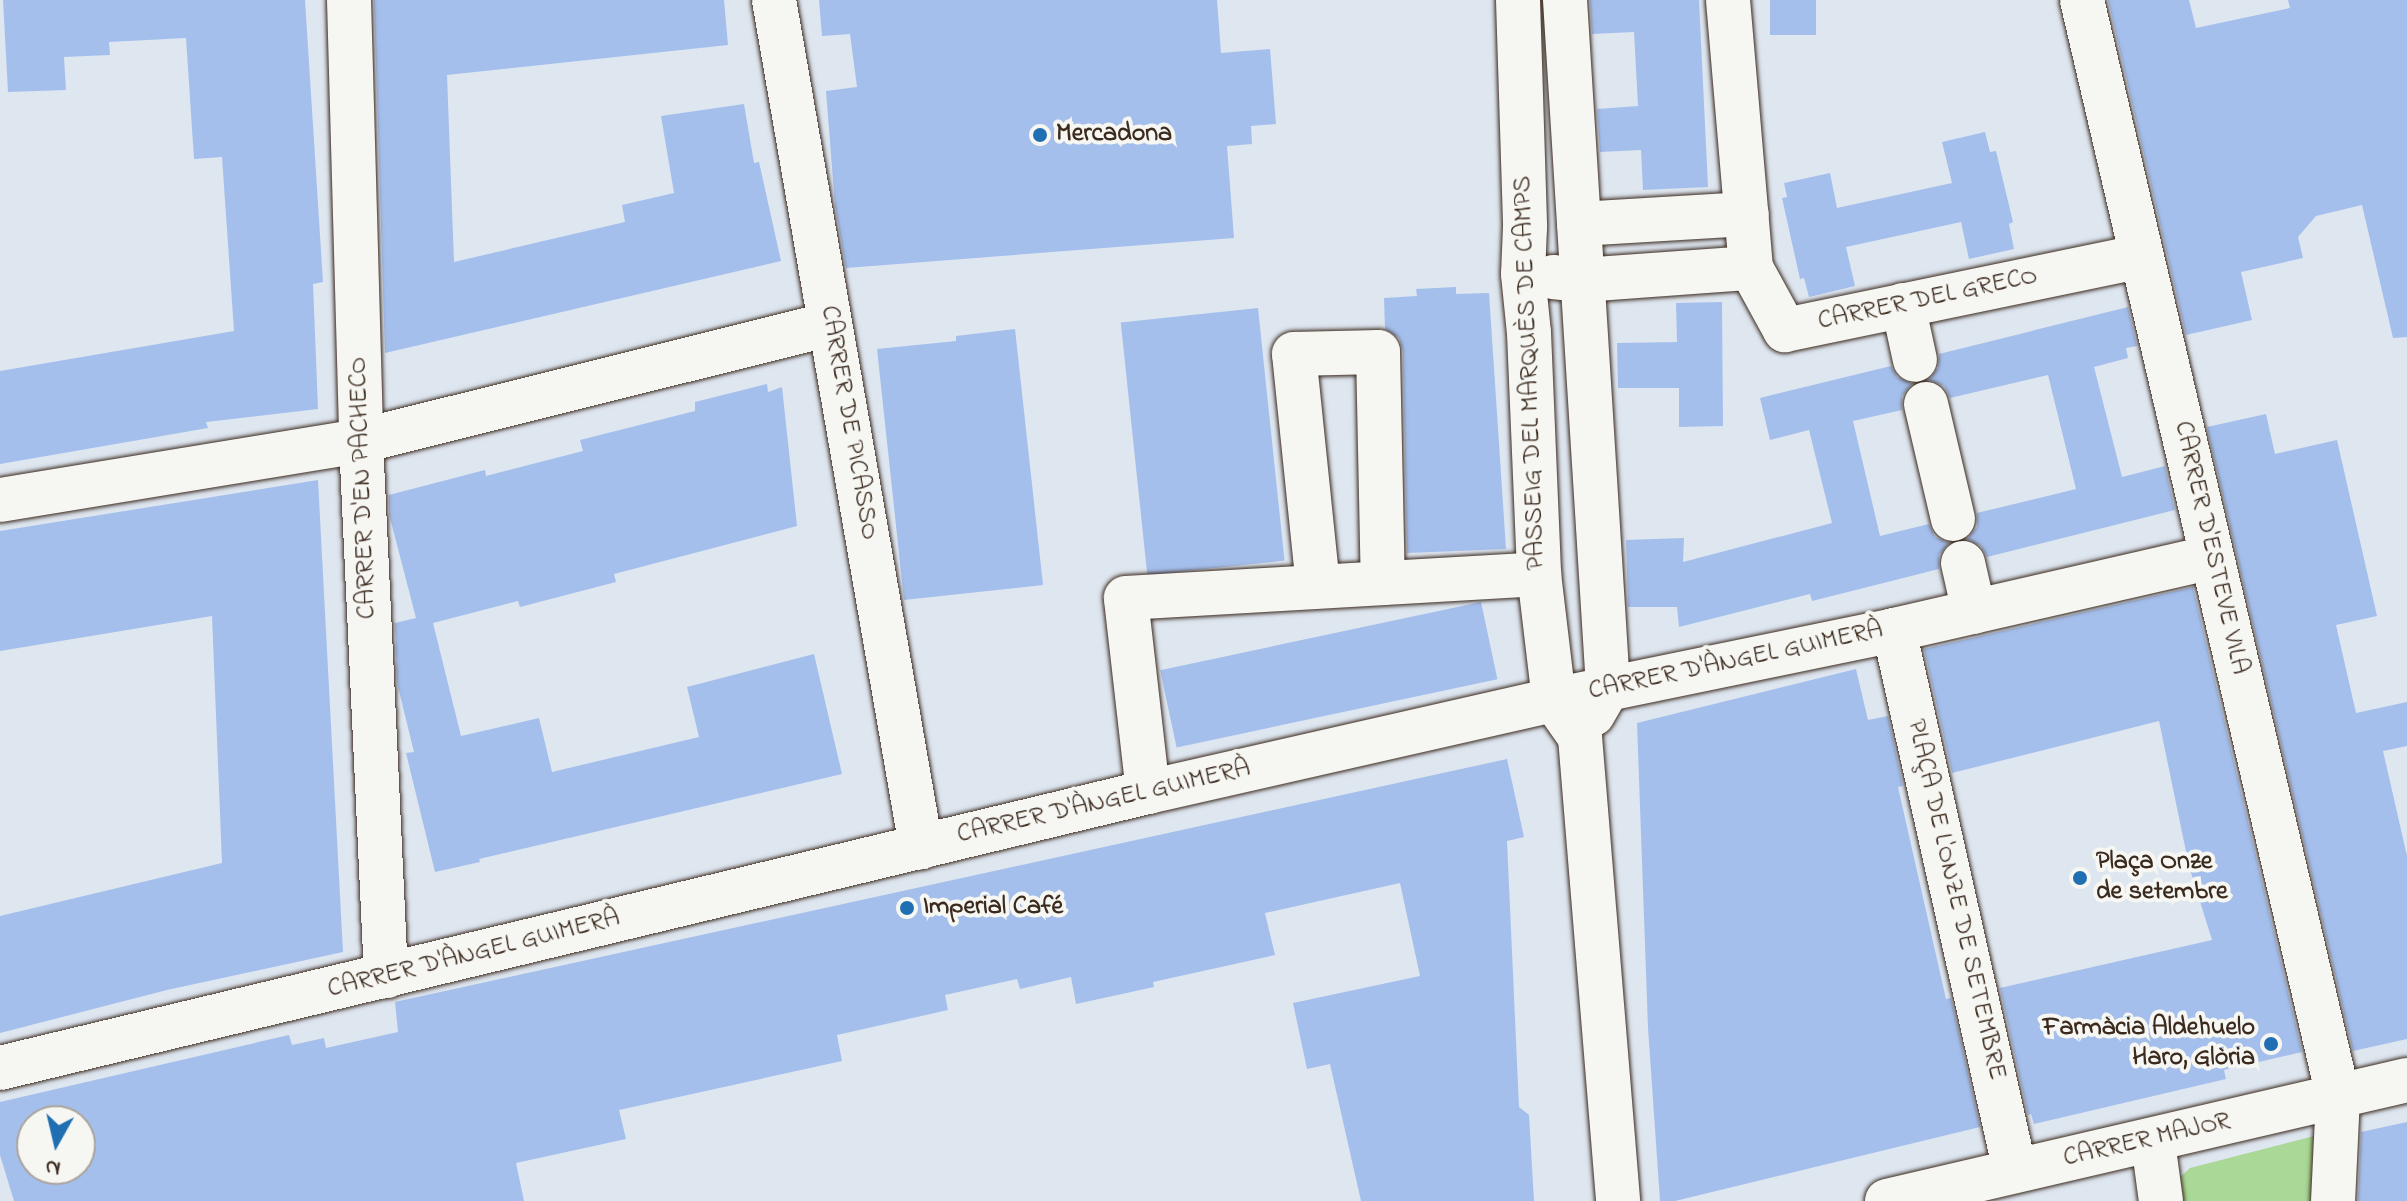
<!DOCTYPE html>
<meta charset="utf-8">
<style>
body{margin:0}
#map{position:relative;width:2407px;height:1201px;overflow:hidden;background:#dee6f0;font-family:"Indie Flower",sans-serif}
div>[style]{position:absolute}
.green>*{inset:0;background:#aad897}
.building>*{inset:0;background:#a5bfec;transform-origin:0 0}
.roads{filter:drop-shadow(0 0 2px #3b2a1e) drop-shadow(0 0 2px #3b2a1e)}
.street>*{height:44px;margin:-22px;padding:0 22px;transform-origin:22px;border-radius:22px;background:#f6f6f2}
.secondary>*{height:44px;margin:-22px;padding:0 22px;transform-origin:22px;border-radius:22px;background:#f6f6f2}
.dots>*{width:22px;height:22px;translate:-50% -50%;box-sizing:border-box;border:4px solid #f6f6f2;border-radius:50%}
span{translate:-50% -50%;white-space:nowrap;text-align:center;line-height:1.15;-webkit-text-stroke:8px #f6f6f2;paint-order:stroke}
.poi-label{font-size:26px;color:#3b2a1e;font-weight:700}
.left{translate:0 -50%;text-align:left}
.right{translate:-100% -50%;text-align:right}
.street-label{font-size:26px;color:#3b2a1e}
.north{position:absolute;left:16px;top:1105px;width:80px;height:80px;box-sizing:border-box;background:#f6f6f2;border:2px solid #aba49d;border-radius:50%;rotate:188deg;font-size:22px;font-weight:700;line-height:32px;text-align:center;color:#3b2a1e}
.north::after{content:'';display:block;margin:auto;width:28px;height:36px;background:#1f6fb2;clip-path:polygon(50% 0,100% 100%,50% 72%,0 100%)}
</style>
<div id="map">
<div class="green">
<i style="clip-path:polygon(2318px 1135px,2314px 1201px,2180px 1201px,2178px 1179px,2190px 1168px)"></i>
</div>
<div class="building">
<i style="clip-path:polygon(3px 0,305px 0,323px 282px,313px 284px,318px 409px,206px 422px,208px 428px,0 464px,0 371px,234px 331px,222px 157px,194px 159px,186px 38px,109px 42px,110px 55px,64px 57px,66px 90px,8px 92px)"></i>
<i style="clip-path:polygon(374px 0,724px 0,728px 45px,447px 75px,454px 262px,625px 222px,622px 205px,674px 193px,661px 116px,744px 104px,754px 163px,759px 162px,781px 261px,385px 353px)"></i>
<i style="clip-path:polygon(819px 0,1217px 0,1221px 53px,1270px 49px,1276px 124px,1251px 126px,1252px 144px,1227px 146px,1234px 238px,846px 268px,835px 206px,826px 91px,857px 87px,850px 34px,822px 36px)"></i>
<i style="clip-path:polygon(1590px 0,1699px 0,1708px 187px,1643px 190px,1641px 150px,1600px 152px,1597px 109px,1638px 106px,1634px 32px,1592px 34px)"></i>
<i style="left:1770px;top:0;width:46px;height:35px"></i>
<i style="clip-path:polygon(2108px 0,2189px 0,2196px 28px,2290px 8px,2288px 0,2407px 0,2407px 337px,2393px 338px,2362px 205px,2316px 216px,2298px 237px,2303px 258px,2241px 272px,2252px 320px,2186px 335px)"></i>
<i style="clip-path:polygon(1985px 132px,1990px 152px,1996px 151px,2013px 222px,2009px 224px,2014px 249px,1969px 259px,1961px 222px,1846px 247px,1855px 286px,1809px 297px,1804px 278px,1800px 279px,1782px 198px,1787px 197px,1784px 183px,1830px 173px,1837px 208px,1952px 183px,1942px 142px)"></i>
<i style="clip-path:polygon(1456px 287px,1456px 294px,1489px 293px,1506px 549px,1407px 553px,1403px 351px,1399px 338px,1385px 329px,1384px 298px,1417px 296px,1416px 289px)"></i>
<i style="clip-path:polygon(1722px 302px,1723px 426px,1679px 427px,1679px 388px,1618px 388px,1617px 343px,1677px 342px,1676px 303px)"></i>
<i style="clip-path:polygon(2128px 307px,2137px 346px,2126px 348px,2128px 358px,2094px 367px,2122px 477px,2165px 466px,2175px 510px,1987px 557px,1981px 546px,1967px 539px,1977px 527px,1977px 513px,2076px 489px,2048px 375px,1950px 398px,1944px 386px,1929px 380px,1938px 368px,1939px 354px)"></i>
<i style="left:1258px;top:308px;width:254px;height:138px;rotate:84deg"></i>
<i style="clip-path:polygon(1015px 329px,1043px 585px,904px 600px,877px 349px,956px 341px,956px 336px)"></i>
<i style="clip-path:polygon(1891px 366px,1897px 377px,1912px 384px,1902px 396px,1902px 410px,1853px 421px,1880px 536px,1929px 524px,1935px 537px,1949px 543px,1939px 555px,1939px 569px,1812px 601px,1810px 594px,1679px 627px,1677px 607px,1628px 607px,1626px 540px,1684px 538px,1683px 562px,1832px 523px,1809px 430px,1770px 440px,1760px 398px)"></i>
<i style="clip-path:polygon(767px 384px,768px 392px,782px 387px,797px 526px,614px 574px,616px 582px,520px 607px,518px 601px,433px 623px,461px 736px,539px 718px,552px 772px,699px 737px,687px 687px,814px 654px,842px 774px,479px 859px,480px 862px,435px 872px,406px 753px,414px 752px,397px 683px,395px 623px,416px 618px,389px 514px,389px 495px,485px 470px,486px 476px,583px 451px,580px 440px,695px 411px,695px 402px)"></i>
<i style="clip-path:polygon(2266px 414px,2275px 454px,2337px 440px,2377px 616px,2336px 625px,2356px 713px,2407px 702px,2407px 746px,2383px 751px,2407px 856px,2407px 1039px,2353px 1051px,2207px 427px)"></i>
<i style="clip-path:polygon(318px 480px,343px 952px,167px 990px,0 1033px,0 916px,222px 863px,212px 616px,0 651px,0 531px)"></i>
<i style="clip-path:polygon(2193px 587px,2302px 1052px,2224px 1070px,2226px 1079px,2034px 1124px,2031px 1114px,2028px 1115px,2000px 988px,2212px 940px,2189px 866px,2159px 721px,1952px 773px,1924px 649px)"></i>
<i style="left:1481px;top:602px;width:79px;height:328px;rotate:78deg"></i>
<i style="clip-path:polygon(1856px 669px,1868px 720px,1888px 716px,1903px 786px,1898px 787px,1946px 999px,1951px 998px,1980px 1127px,1675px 1201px,1660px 1201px,1648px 1028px,1637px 723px)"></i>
<i style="clip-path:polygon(evenodd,1507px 759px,1524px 837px,1507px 841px,1519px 1107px,1529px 1115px,1534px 1201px,1361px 1201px,1330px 1064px,1307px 1069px,1293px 1003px,1420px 976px,1400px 883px,1265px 913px,1275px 955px,1153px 982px,1154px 987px,1076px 1004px,1071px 977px,1020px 989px,1017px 979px,945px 995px,948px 1010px,837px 1035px,842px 1061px,619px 1110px,626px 1139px,516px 1163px,524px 1201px,14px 1201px,0 1155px,0 1102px,289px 1035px,292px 1045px,324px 1038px,326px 1048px,398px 1032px,395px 1002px,1507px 759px,32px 1121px,80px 1121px,80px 1169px,32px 1169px,32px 1121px)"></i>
<i style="clip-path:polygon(2407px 1122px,2407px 1201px,2358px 1201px,2361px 1132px)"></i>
</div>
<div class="roads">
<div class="street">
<i style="left:349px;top:0;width:441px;rotate:88.4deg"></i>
<i style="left:361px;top:441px;width:536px;rotate:87.32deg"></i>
<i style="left:774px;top:0;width:860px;rotate:80.15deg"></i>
<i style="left:1518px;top:0;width:227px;rotate:88.2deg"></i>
<i style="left:1525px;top:227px;width:47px;rotate:92.4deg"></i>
<i style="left:1523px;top:274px;width:59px;rotate:84.2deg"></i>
<i style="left:1529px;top:333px;width:241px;rotate:87.6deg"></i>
<i style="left:1539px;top:574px;width:127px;rotate:83.2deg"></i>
<i style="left:1554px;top:700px;width:45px;rotate:54.9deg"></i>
<i style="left:1580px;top:737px;width:466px;rotate:85.3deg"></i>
<i style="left:1565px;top:0;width:689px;rotate:86.42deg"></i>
<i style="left:1608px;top:688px;width:30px;rotate:120deg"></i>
<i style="left:1728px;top:0;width:269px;rotate:85.1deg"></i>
<i style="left:1751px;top:268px;width:71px;rotate:61.3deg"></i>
<i style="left:1785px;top:330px;width:364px;rotate:-11.7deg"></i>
<i style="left:2082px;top:0;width:1126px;rotate:76.85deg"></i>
<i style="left:2338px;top:1096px;width:105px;rotate:92.7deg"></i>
<i style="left:1579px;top:224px;width:168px;rotate:-3.4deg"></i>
<i style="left:1553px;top:277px;width:29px;rotate:6deg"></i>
<i style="left:1582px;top:280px;width:169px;rotate:-4.1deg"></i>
<i style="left:1903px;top:305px;width:56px;rotate:77.7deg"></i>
<i style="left:1926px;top:404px;width:118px;rotate:76.8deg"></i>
<i style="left:0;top:500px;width:366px;rotate:-9.3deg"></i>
<i style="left:361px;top:441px;width:483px;rotate:-14deg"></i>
<i style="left:1963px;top:563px;width:50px;rotate:77.3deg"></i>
<i style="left:1318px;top:586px;width:233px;rotate:-95.9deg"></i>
<i style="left:1294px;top:354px;width:84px;rotate:-1.4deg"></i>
<i style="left:1378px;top:352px;width:231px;rotate:88.8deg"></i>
<i style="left:1894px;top:630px;width:554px;rotate:77.39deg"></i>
<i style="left:1148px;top:792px;width:195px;rotate:-96.5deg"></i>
<i style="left:1126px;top:598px;width:414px;rotate:-3.3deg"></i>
<i style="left:0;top:1068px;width:1181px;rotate:-13.52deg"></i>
<i style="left:1148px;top:792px;width:416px;rotate:-12.8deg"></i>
<i style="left:1554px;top:700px;width:347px;rotate:-11.6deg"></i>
<i style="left:1894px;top:630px;width:326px;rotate:-12.9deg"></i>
<i style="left:2153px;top:1142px;width:60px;rotate:82.3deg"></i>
</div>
<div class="secondary">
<i style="left:1887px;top:1201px;width:534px;rotate:-13.1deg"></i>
</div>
</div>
<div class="dots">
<i style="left:1040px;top:135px;background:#1f6fb2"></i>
<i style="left:2080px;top:878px;background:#1f6fb2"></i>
<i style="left:907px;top:908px;background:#1f6fb2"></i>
<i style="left:2271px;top:1044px;background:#1f6fb2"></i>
</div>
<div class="poi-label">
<span class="left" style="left:1056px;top:135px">Mercadona</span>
<span class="left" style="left:2096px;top:878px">Plaça Onze<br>de setembre</span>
<span class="left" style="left:923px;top:908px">Imperial Café</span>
<span class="right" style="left:2255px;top:1044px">Farmàcia Aldehuelo<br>Haro, Glòria</span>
</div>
<div class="street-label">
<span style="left:1928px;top:300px;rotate:-12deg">CARRER DEL GRECO</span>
<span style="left:1531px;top:373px;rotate:-92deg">PASSEIG DEL MARQUÈS DE CAMPS</span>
<span style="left:848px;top:423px;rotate:80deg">CARRER DE PICASSO</span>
<span style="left:364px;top:488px;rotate:-92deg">CARRER D'EN PACHECO</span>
<span style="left:2210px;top:548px;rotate:77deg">CARRER D'ESTEVE VILA</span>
<span style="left:1736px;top:662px;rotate:-12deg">CARRER D'ÀNGEL GUIMERÀ</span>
<span style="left:1104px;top:803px;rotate:-13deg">CARRER D'ÀNGEL GUIMERÀ</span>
<span style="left:1955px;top:900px;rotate:77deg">PLAÇA DE L'ONZE DE SETEMBRE</span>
<span style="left:474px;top:955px;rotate:-14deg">CARRER D'ÀNGEL GUIMERÀ</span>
<span style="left:2147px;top:1141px;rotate:-13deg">CARRER MAJOR</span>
</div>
<div class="north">N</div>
</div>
